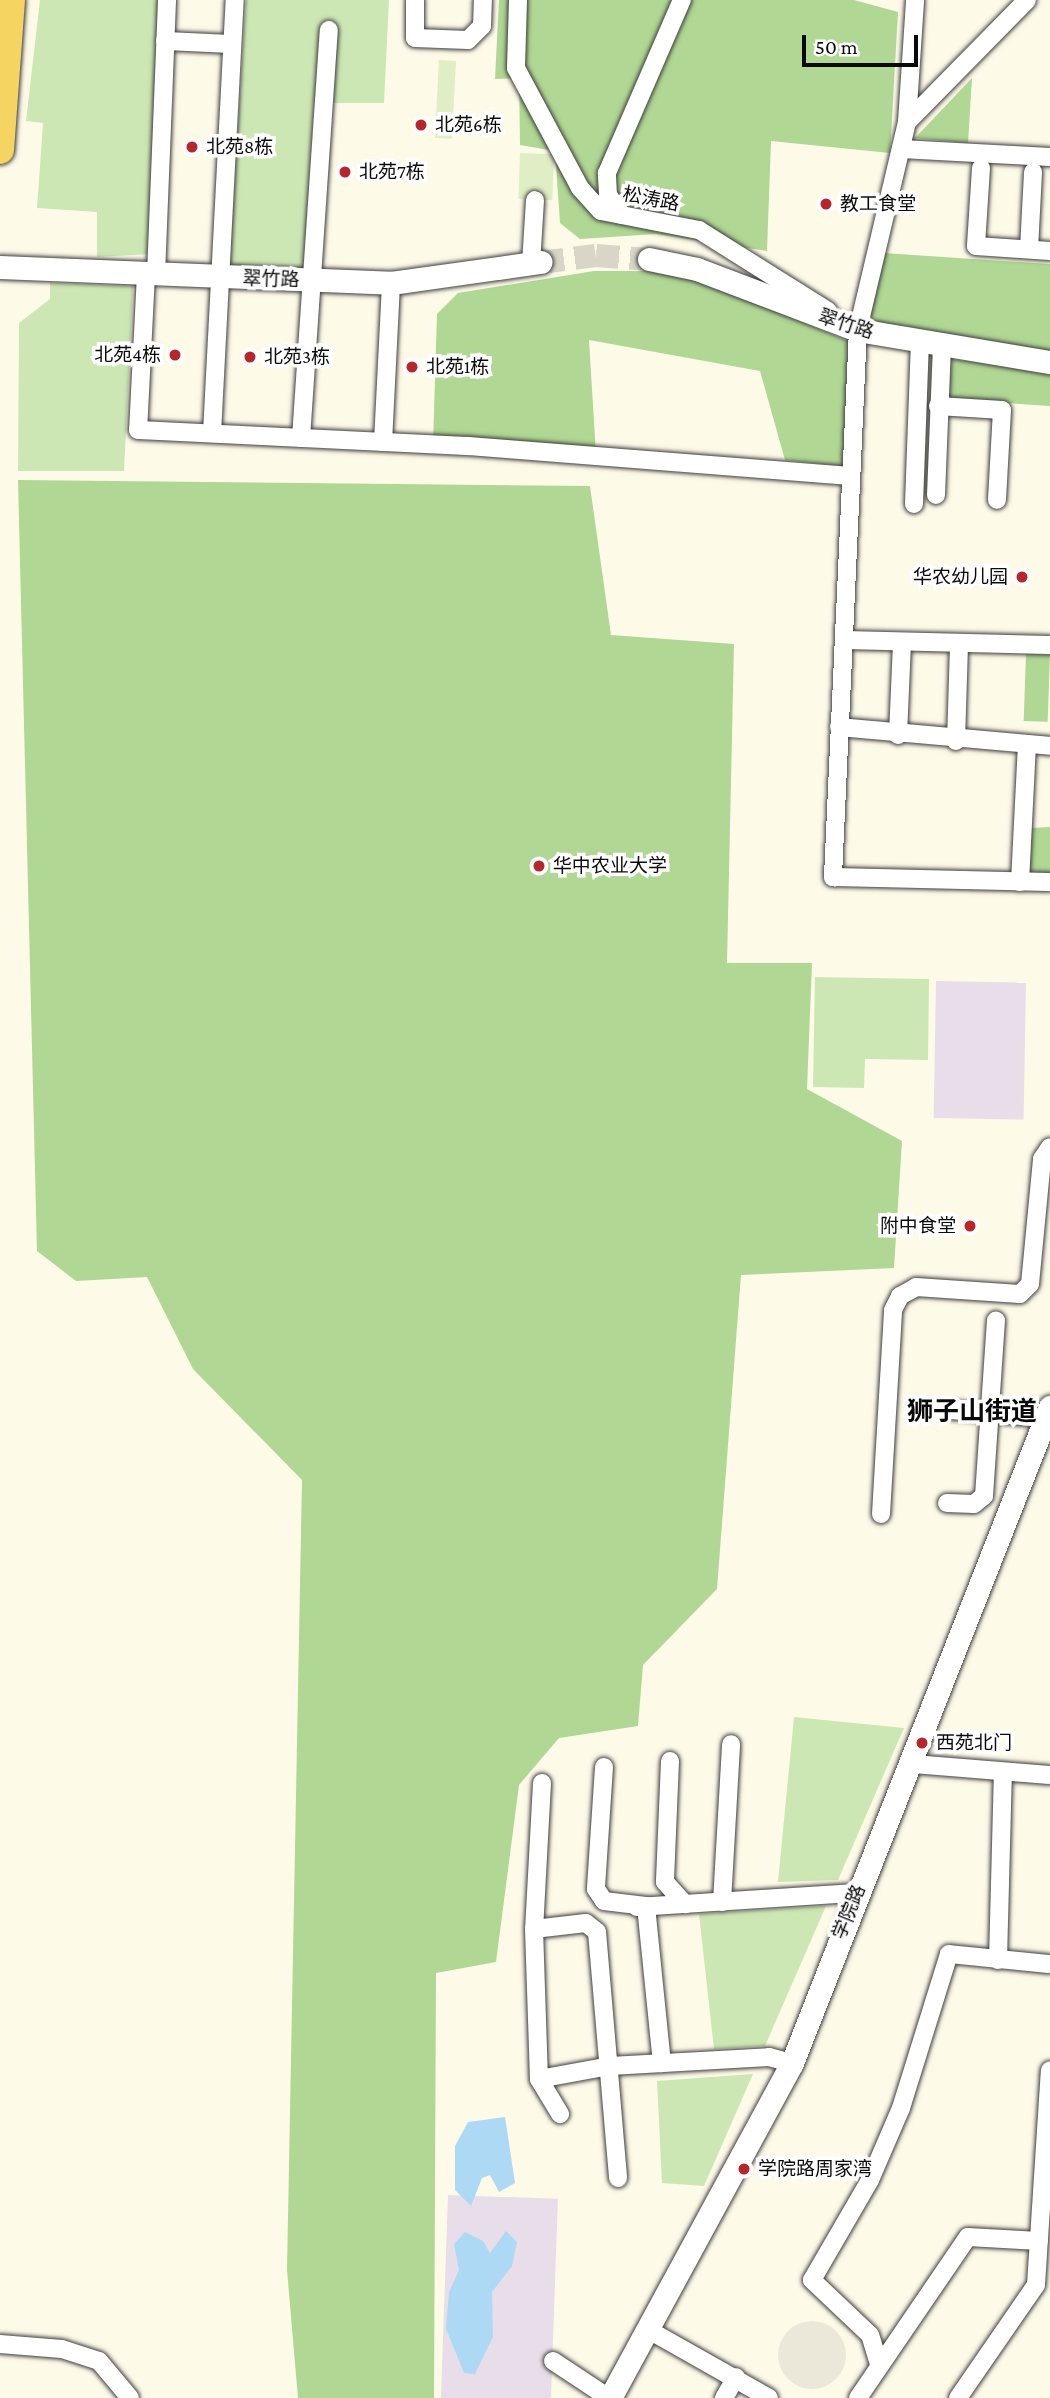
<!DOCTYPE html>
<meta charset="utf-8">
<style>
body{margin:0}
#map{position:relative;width:1050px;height:2398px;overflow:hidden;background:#fefae8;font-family:"Crimson Pro","Noto Sans SC",serif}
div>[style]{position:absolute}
.industrial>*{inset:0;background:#e8dee9;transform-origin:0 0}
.green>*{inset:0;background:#cde7b4}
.forest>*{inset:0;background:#b0d793;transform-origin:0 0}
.pitch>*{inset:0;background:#dfeec5;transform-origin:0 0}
.plaza>*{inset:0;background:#ece8d9}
.round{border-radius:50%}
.water>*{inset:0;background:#aed9f4}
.tertiary-tunnel>*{height:23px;margin-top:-11.5px;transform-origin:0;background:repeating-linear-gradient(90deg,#d9d6c7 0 23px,transparent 0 34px)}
.roads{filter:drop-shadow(0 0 2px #3d3d3d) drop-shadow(0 0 2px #3d3d3d)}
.minor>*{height:18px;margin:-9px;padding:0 9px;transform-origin:9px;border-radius:9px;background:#fff}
.tertiary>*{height:23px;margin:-11.5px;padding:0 11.5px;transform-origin:11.5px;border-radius:11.5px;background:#fff}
.primary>*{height:28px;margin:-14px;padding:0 14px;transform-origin:14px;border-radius:14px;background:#f5d461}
.dots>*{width:19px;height:19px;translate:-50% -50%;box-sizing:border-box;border:4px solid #fff;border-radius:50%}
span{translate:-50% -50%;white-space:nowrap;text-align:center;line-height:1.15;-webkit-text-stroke:7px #fff;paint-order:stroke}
.poi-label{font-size:19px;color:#0a0a0a}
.left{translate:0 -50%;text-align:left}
.right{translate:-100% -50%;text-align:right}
.street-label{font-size:19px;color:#0a0a0a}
.district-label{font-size:26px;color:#0a0a0a;font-weight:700}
.scale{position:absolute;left:802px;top:35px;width:116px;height:32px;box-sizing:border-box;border:4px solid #0a0a0a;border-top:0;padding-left:9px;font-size:21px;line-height:24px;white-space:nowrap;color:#0a0a0a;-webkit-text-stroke:5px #fff;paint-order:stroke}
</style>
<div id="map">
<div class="industrial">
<i style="left:936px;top:981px;width:90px;height:137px;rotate:1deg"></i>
<i style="left:448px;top:2195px;width:110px;height:203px;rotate:2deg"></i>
</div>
<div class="green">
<i style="clip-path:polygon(40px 0,159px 0,150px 254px,97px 257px,97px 212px,37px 208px,43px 123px,26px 121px)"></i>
<i style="clip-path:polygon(246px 0,389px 0,384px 103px,314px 103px,303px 276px,229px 273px)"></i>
<i style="clip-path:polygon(50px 283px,133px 286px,124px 471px,18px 471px,19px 323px,50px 299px)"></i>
<i style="clip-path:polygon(815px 977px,929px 979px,928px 1060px,865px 1059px,864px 1088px,813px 1087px)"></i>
<i style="clip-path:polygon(794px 1717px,904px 1728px,838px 1880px,778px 1882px)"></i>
<i style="clip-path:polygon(826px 1906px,765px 2046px,714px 2049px,699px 1914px)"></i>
<i style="clip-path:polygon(753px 2074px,704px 2186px,662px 2183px,657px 2081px)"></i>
</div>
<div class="forest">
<i style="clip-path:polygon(499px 0,854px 0,898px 12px,890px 153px,771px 141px,767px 251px,656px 234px,580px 239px,560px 223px,555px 151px,520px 145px,519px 78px,495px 79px)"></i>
<i style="clip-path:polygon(972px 78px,968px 143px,915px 138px)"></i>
<i style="clip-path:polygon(883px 253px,1050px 264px,1050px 351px,869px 320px)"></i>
<i style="clip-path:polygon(594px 271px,679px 271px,857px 345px,850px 467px,785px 460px,760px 371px,589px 340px,596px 455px,433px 444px,437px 314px,458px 293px)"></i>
<i style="clip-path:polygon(951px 359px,1050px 372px,1050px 406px,949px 399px)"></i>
<i style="clip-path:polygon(18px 480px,590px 486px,611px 635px,734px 644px,727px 963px,812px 963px,807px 1089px,902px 1141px,894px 1268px,741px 1275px,717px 1589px,643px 1665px,638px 1726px,559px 1738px,519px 1785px,496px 1962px,436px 1973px,434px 2398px,298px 2398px,287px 2270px,302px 1480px,193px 1369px,147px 1277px,76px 1281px,37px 1251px)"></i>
<i style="left:1026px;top:654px;width:24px;height:67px;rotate:2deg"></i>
<i style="clip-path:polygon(1050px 827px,1050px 873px,1027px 872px,1030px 828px)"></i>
</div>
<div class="pitch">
<i style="left:439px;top:60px;width:17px;height:78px;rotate:3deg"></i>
<i style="left:520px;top:153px;width:34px;height:46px;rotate:2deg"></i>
</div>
<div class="plaza">
<i class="round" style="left:778px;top:2321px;width:68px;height:68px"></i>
</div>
<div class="water">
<i style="clip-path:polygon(505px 2117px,515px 2183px,499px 2192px,490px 2175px,482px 2178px,471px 2206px,455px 2190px,455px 2146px,468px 2122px)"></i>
<i style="clip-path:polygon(506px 2231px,517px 2242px,512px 2266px,492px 2292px,493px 2337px,475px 2374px,464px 2373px,446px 2329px,449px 2292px,459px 2270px,454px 2244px,465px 2232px,483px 2241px,490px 2253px)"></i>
</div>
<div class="tertiary-tunnel">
<i style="left:541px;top:262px;width:55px;rotate:-7.3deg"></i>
<i style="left:596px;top:255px;width:53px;rotate:4.3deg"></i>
</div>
<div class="roads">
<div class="minor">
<i style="left:415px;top:0;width:38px;rotate:90deg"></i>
<i style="left:415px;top:38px;width:53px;rotate:2.2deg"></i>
<i style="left:468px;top:40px;width:20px;rotate:-45deg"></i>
<i style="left:482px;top:26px;width:26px;rotate:-88deg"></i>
<i style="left:518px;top:0;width:68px;rotate:91.7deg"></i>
<i style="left:516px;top:68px;width:136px;rotate:61.9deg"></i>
<i style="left:580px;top:188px;width:31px;rotate:48deg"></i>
<i style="left:601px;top:211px;width:100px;rotate:11deg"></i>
<i style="left:699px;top:230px;width:152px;rotate:32.1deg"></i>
<i style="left:1027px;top:0;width:171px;rotate:134.5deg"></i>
<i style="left:907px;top:122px;width:214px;rotate:103.3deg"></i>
<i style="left:858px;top:330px;width:548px;rotate:92.62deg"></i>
<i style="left:833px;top:877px;width:217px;rotate:1.3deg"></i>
<i style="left:165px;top:41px;width:67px;rotate:2.6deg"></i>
<i style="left:907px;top:122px;width:122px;rotate:-86.2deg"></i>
<i style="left:901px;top:149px;width:149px;rotate:3.1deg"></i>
<i style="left:981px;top:168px;width:78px;rotate:93.7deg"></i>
<i style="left:976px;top:246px;width:74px;rotate:3.9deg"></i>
<i style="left:622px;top:215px;width:24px;rotate:-125deg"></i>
<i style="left:608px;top:195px;width:22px;rotate:-93deg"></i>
<i style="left:607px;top:173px;width:189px;rotate:-66.6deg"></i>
<i style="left:1029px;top:249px;width:77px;rotate:-87deg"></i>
<i style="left:531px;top:264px;width:64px;rotate:-86.4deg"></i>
<i style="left:146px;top:274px;width:156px;rotate:92.9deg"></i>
<i style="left:138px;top:430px;width:330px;rotate:2.8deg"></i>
<i style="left:468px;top:446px;width:384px;rotate:4.5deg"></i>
<i style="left:156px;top:275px;width:275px;rotate:-87.7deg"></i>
<i style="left:938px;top:406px;width:64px;rotate:3.6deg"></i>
<i style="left:1002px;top:410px;width:90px;rotate:93.2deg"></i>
<i style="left:212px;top:433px;width:434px;rotate:-87deg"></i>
<i style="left:301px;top:438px;width:409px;rotate:-86.1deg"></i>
<i style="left:383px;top:442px;width:159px;rotate:-87.1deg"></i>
<i style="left:936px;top:495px;width:147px;rotate:-87.7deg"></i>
<i style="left:914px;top:504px;width:160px;rotate:-87.9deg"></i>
<i style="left:844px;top:640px;width:206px;rotate:1.4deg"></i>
<i style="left:839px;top:727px;width:212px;rotate:5.1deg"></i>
<i style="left:898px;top:735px;width:90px;rotate:-87.5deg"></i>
<i style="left:956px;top:741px;width:95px;rotate:-88.2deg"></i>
<i style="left:1020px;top:882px;width:137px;rotate:-87.1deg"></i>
<i style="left:951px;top:1410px;width:96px;rotate:4.8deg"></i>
<i style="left:947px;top:1503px;width:27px;rotate:2deg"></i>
<i style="left:974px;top:1504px;width:13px;rotate:-39deg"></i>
<i style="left:984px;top:1496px;width:176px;rotate:-86.1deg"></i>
<i style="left:881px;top:1514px;width:204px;rotate:-86.6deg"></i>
<i style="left:893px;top:1310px;width:16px;rotate:-63deg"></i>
<i style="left:900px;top:1296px;width:18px;rotate:-29deg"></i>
<i style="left:916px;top:1287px;width:104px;rotate:3.9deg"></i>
<i style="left:1020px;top:1294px;width:14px;rotate:-45deg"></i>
<i style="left:1030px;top:1284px;width:126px;rotate:-84.5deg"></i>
<i style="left:1042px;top:1159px;width:14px;rotate:-56deg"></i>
<i style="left:670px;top:1761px;width:121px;rotate:92.4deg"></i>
<i style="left:665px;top:1882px;width:30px;rotate:48deg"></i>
<i style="left:913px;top:1764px;width:137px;rotate:4.6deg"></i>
<i style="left:604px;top:1767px;width:122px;rotate:93.8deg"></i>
<i style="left:596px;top:1889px;width:14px;rotate:56deg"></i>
<i style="left:604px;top:1901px;width:42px;rotate:6.8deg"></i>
<i style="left:646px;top:1906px;width:158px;rotate:84.2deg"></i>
<i style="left:542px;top:1783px;width:146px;rotate:93.1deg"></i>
<i style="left:534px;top:1929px;width:150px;rotate:88.1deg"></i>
<i style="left:539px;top:2079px;width:41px;rotate:59deg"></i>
<i style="left:722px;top:1902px;width:158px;rotate:-86.7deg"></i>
<i style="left:637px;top:1907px;width:219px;rotate:-3.7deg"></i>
<i style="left:534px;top:1929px;width:52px;rotate:-6.6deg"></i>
<i style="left:586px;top:1923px;width:14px;rotate:39deg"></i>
<i style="left:597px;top:1932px;width:247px;rotate:85.1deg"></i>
<i style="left:998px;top:1960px;width:187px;rotate:-88.5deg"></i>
<i style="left:539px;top:2079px;width:72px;rotate:-10.4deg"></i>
<i style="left:610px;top:2066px;width:159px;rotate:-3.2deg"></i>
<i style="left:769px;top:2057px;width:24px;rotate:15deg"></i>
<i style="left:647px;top:2329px;width:140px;rotate:29.5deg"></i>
<i style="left:0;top:2344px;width:62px;rotate:4.6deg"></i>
<i style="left:62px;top:2349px;width:39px;rotate:18deg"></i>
<i style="left:99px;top:2361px;width:48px;rotate:50deg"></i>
<i style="left:553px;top:2361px;width:67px;rotate:33.5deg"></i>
<i style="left:879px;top:2364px;width:30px;rotate:-107deg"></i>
<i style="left:870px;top:2335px;width:80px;rotate:-136.5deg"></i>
<i style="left:812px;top:2280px;width:116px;rotate:-59.9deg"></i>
<i style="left:870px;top:2180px;width:78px;rotate:-66.7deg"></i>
<i style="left:901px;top:2108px;width:161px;rotate:-72.7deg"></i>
<i style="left:949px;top:1954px;width:101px;rotate:5.7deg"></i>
<i style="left:724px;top:2398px;width:24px;rotate:-60deg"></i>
<i style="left:858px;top:2398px;width:195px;rotate:-55.7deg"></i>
<i style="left:968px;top:2237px;width:71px;rotate:3.2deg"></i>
<i style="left:958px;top:2398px;width:137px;rotate:-55.4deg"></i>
<i style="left:1036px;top:2285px;width:215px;rotate:-86.3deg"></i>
</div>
<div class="tertiary">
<i style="left:649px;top:259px;width:49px;rotate:11.8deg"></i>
<i style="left:697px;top:269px;width:172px;rotate:20.8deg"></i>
<i style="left:858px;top:330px;width:195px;rotate:9.5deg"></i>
<i style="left:0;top:267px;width:391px;rotate:2.3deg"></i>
<i style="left:391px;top:283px;width:151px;rotate:-8deg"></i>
<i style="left:610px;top:2398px;width:381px;rotate:-61.5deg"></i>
<i style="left:792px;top:2063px;width:705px;rotate:-68.53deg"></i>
</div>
<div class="primary">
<i style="left:0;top:150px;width:150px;rotate:-85.8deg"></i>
</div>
</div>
<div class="dots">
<i style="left:421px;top:125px;background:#b5272b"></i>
<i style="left:192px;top:147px;background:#b5272b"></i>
<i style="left:345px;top:172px;background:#b5272b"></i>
<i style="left:826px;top:204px;background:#b5272b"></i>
<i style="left:175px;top:355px;background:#b5272b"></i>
<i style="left:250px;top:357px;background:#b5272b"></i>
<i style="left:412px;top:367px;background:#b5272b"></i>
<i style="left:1022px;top:577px;background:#b5272b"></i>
<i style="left:539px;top:866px;background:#b5272b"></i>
<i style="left:970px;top:1226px;background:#b5272b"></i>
<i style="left:922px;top:1743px;background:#b5272b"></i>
<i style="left:744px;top:2169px;background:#b5272b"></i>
</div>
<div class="poi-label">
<span class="left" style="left:435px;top:125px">北苑6栋</span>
<span class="left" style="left:206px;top:147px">北苑8栋</span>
<span class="left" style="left:359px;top:172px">北苑7栋</span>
<span class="left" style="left:840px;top:204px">教工食堂</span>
<span class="right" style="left:161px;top:355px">北苑4栋</span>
<span class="left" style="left:264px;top:357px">北苑3栋</span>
<span class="left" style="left:426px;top:367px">北苑1栋</span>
<span class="right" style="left:1008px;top:577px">华农幼儿园</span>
<span class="left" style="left:553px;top:866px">华中农业大学</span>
<span class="right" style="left:956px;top:1226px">附中食堂</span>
<span class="left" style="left:936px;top:1743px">西苑北门</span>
<span class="left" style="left:758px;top:2169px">学院路周家湾</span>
</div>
<div class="street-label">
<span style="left:651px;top:199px;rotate:11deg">松涛路</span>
<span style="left:271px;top:279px;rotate:2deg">翠竹路</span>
<span style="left:846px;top:324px;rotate:18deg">翠竹路</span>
<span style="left:849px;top:1912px;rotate:-68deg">学院路</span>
</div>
<div class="district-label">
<span style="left:972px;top:1412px">狮子山街道</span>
</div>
<div class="scale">50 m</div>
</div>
